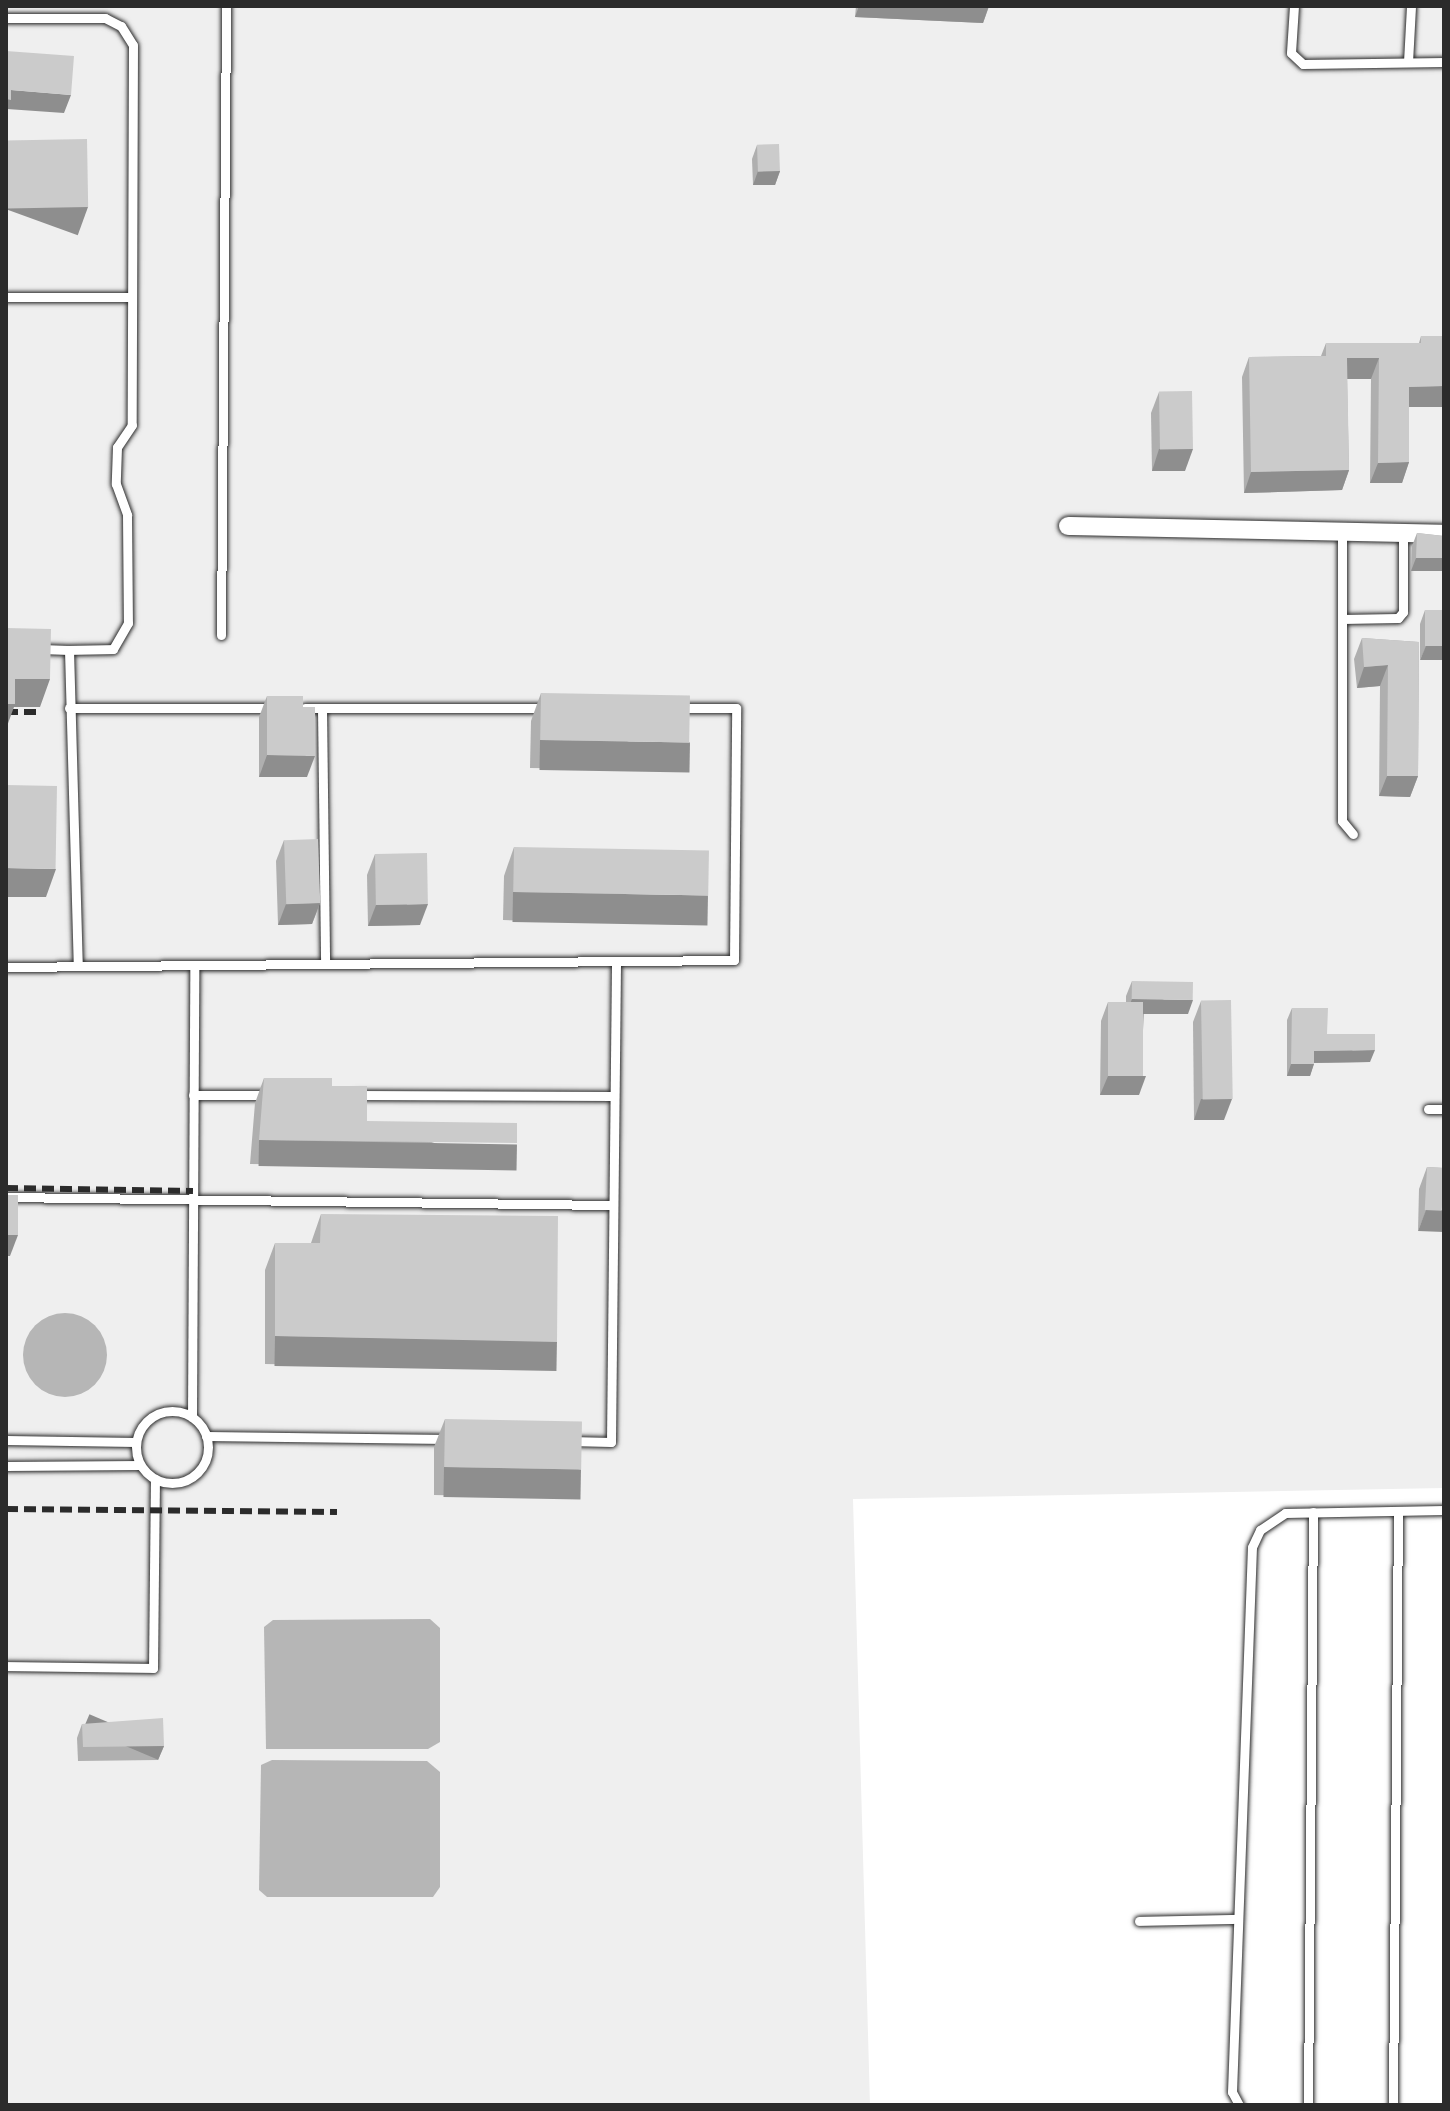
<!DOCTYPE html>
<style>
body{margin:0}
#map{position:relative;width:1450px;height:2111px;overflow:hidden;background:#fff;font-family:"Balsamiq Sans",sans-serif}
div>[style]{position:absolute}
.built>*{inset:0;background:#efefef}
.water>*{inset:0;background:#b6b6b6}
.round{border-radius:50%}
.roads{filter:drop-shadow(0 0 2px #2b2b2b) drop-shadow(0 0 2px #2b2b2b)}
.lane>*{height:9px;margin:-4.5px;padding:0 4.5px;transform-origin:4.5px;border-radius:4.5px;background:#fff}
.lane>.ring{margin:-4.5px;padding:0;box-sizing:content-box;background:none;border:9px solid #fff;border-radius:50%}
.street>*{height:18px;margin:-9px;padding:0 9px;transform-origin:9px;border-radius:9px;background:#fff}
.rail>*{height:6px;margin-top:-3px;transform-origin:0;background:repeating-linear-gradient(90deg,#2b2b2b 0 12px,transparent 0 18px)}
.wall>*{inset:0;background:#afafaf}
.shaded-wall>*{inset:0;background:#8e8e8e;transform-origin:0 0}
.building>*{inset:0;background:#cbcbcb;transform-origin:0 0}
span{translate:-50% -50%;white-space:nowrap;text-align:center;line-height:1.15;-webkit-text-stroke:8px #fff;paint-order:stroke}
.frame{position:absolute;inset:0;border:8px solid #2b2b2b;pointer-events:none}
</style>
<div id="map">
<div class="built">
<i style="clip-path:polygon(6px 6px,1444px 6px,1444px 1488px,853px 1499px,870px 2105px,6px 2105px)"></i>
</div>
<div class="water">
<i class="round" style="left:23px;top:1313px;width:84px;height:84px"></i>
<i style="clip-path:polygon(430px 1619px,440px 1628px,440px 1742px,428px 1749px,266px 1749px,264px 1627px,273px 1620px)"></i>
<i style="clip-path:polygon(272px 1760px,427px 1761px,440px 1772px,440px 1887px,433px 1897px,267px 1897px,259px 1890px,261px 1765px)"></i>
</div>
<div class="roads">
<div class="lane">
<i style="left:1294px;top:6px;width:47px;rotate:93.7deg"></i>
<i style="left:1291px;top:53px;width:16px;rotate:43deg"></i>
<i style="left:1303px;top:64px;width:141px;rotate:-0.8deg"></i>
<i style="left:6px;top:18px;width:99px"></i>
<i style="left:105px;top:18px;width:18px;rotate:27deg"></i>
<i style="left:121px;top:26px;width:22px;rotate:58deg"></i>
<i style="left:133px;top:45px;width:380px;rotate:90.2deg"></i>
<i style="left:132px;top:425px;width:27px;rotate:124deg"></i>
<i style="left:117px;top:447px;width:37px;rotate:92deg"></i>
<i style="left:116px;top:484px;width:33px;rotate:70deg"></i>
<i style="left:127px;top:515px;width:108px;rotate:89.5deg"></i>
<i style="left:128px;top:623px;width:30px;rotate:120deg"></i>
<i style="left:113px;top:649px;width:44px;rotate:178.7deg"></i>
<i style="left:69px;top:650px;width:316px;rotate:88.4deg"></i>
<i style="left:1408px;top:62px;width:56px;rotate:-86.9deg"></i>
<i style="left:6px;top:297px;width:126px"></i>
<i style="left:1342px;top:531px;width:290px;rotate:90deg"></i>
<i style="left:1342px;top:821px;width:17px;rotate:50deg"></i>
<i style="left:1342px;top:619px;width:56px;rotate:-1deg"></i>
<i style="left:1398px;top:618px;width:8px;rotate:-50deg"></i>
<i style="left:1403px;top:612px;width:79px;rotate:-90deg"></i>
<i style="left:221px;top:635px;width:629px;rotate:-89.54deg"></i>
<i style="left:41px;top:649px;width:28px;rotate:2deg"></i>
<i style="left:69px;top:708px;width:205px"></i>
<i style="left:305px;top:708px;width:241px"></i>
<i style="left:322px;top:708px;width:256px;rotate:89.3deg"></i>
<i style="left:6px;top:967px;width:728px;rotate:-0.55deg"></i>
<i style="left:734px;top:960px;width:252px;rotate:-89.5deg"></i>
<i style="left:736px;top:708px;width:55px;rotate:180deg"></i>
<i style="left:193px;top:1095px;width:77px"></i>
<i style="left:357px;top:1095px;width:257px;rotate:0.2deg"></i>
<i style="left:1428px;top:1109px;width:16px"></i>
<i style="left:6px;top:1197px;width:607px;rotate:0.76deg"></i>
<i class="ring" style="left:136px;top:1411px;width:63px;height:63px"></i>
<i style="left:192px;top:1417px;width:452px;rotate:-89.7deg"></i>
<i style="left:206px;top:1436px;width:241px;rotate:0.7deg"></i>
<i style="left:6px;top:1440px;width:129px;rotate:0.9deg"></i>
<i style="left:570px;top:1441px;width:41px;rotate:1.4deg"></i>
<i style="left:611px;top:1442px;width:481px;rotate:-89.4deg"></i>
<i style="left:6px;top:1466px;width:134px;rotate:-0.4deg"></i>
<i style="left:6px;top:1666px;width:147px;rotate:0.8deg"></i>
<i style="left:153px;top:1668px;width:189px;rotate:-89.4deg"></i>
<i style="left:1139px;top:1921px;width:99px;rotate:-1.2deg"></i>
<i style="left:1239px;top:2105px;width:15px;rotate:-118deg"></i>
<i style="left:1232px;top:2092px;width:545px;rotate:-87.9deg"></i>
<i style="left:1252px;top:1547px;width:19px;rotate:-65deg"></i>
<i style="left:1260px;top:1530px;width:30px;rotate:-34deg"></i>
<i style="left:1285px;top:1513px;width:159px;rotate:-1.1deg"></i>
<i style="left:1308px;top:2105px;width:593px;rotate:-89.52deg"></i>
<i style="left:1393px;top:2105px;width:594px;rotate:-89.52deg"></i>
</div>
<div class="street">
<i style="left:1068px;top:526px;width:376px;rotate:1.2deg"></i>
</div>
</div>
<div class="rail">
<i style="left:6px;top:712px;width:35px"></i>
<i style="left:6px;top:1188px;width:187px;rotate:0.9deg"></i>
<i style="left:6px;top:1509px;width:331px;rotate:0.5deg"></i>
</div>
<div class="wall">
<i style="clip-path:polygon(856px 6px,989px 6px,983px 23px,855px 17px)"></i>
<i style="clip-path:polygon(757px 145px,780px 171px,775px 185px,753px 185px,752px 159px)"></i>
<i style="clip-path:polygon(1421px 336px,1444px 336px,1444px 407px,1409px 407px,1409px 462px,1402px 483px,1370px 483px,1371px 379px,1347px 379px,1349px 470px,1342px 490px,1244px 493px,1242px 377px,1249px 357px,1321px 356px,1326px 343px,1419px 343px)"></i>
<i style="clip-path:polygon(1159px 392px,1185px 471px,1152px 471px,1151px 413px)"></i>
<i style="clip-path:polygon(1417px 533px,1444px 536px,1411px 571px,1412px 546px)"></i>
<i style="clip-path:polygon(1425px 610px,1444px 610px,1420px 660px,1420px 624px)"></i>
<i style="clip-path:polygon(1362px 638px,1419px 642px,1418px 776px,1410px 797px,1379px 796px,1380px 686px,1357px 688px,1354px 659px)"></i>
<i style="clip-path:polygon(541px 693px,679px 770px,530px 768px,531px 721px)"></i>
<i style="clip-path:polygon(267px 696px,303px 707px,307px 777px,259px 777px,259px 717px)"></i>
<i style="clip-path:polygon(284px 840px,320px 903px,312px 924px,278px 925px,276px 861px)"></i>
<i style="clip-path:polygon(514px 847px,698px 925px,503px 920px,504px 876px)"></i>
<i style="clip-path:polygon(375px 854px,420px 925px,368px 926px,367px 875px)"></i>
<i style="clip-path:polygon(1132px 981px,1188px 1014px,1144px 1014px,1139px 1095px,1100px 1095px,1101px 1021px,1108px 1002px,1126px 1002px,1126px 996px)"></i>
<i style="clip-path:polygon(1201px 1001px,1224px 1120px,1194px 1120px,1193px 1022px)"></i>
<i style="clip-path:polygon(1292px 1008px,1327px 1034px,1370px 1062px,1314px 1063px,1310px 1076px,1287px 1076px,1287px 1020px)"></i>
<i style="clip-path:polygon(264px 1078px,332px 1086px,367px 1121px,508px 1167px,250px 1164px,255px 1103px)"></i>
<i style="clip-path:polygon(1427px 1167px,1444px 1168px,1418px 1231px,1419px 1189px)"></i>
<i style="clip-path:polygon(321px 1214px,557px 1342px,547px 1370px,265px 1364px,265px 1270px,275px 1243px,311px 1243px)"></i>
<i style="clip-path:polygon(445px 1419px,581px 1470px,571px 1498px,434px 1495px,434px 1447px)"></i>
<i style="clip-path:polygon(82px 1724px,164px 1746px,158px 1760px,78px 1761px,77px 1738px)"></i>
</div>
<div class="shaded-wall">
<i style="clip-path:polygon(859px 6px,989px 6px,983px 23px,855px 17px)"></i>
<i style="clip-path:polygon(11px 90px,71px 95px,64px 113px,7px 109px,6px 113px,6px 99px)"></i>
<i style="clip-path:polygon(758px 171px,780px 171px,775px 185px,753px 185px)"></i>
<i style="left:88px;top:207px;width:30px;height:82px;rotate:110deg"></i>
<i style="clip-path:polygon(1347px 358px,1379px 358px,1371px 379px,1340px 379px)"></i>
<i style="clip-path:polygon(1444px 386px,1444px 407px,1401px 407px,1409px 387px)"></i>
<i style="clip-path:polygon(1159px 449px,1193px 449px,1185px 471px,1152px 471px)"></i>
<i style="clip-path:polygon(1409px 462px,1402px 483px,1370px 483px,1378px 463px)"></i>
<i style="clip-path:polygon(1349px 470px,1342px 490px,1244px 493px,1251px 472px)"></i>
<i style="clip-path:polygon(1416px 558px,1444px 558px,1444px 571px,1411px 571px)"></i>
<i style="clip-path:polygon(1426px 646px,1444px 646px,1444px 660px,1420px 660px)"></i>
<i style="clip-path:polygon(1388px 665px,1380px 686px,1357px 688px,1364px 667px)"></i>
<i style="clip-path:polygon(15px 679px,50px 679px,40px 707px,14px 707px,6px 729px,6px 703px)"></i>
<i style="left:540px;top:740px;width:150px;height:30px;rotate:1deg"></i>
<i style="clip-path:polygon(267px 755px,315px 756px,307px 777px,259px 777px)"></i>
<i style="clip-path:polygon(1387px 776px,1418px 776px,1410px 797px,1379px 796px)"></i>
<i style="clip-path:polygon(6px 868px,56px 869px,46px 897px,6px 897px)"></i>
<i style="left:513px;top:892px;width:195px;height:30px;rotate:1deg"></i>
<i style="clip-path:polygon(320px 903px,312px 924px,278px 925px,286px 904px)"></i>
<i style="clip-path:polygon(428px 904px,420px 925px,368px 926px,376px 905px)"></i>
<i style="clip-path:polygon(1132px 999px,1193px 1000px,1188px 1014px,1126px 1014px)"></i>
<i style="clip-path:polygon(1375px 1050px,1370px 1062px,1310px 1063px,1314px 1051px)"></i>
<i style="clip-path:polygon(1291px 1064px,1314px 1064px,1310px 1076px,1287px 1076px)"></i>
<i style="clip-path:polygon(1108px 1076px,1146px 1076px,1139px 1095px,1100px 1095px)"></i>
<i style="clip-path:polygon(1201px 1099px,1232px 1099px,1224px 1120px,1194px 1120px)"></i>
<i style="left:259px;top:1140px;width:258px;height:26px;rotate:1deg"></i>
<i style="clip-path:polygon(1426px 1210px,1444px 1210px,1444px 1232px,1418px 1231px)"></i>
<i style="clip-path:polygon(6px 1235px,18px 1235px,10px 1256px,6px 1256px)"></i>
<i style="left:275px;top:1336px;width:282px;height:30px;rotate:1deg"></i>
<i style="left:444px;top:1467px;width:137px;height:30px;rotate:1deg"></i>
<i style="left:164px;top:1746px;width:15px;height:81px;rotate:113deg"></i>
</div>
<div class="building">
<i style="clip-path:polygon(6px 51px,74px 56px,71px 95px,11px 90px,11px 100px,6px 99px)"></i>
<i style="left:87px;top:139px;width:68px;height:81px;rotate:89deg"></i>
<i style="left:779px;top:144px;width:27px;height:22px;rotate:88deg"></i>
<i style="clip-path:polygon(1421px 336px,1444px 336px,1444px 386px,1409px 387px,1409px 462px,1378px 463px,1379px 358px,1347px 358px,1349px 470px,1251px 472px,1249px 357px,1326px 356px,1326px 343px,1421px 343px)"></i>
<i style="left:1192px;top:391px;width:58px;height:33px;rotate:89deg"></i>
<i style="clip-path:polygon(1417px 533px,1444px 536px,1444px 558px,1416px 558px)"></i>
<i style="left:1425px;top:610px;width:19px;height:36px"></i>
<i style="clip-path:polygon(6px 628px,51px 629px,50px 679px,15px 679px,15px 704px,6px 704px)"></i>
<i style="clip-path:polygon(1362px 638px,1419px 642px,1418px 776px,1387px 776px,1388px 665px,1364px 667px)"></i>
<i style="left:541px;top:693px;width:149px;height:47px;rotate:1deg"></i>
<i style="clip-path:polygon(267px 696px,303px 696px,303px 707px,315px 707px,315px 756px,267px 755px)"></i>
<i style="left:6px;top:785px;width:51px;height:83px;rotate:1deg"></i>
<i style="left:318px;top:839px;width:64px;height:34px;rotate:88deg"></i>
<i style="left:514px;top:847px;width:195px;height:45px;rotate:1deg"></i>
<i style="left:427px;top:853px;width:51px;height:52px;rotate:89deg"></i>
<i style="left:1132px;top:981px;width:61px;height:18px;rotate:1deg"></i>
<i style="left:1231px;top:1000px;width:99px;height:30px;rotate:89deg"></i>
<i style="left:1108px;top:1002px;width:35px;height:74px"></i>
<i style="clip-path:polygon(1292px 1008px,1328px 1008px,1327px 1034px,1375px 1034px,1375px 1050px,1314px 1051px,1314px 1064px,1291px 1064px)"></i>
<i style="clip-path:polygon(264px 1078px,332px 1078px,332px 1086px,367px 1086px,367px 1121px,517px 1123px,517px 1143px,259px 1140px)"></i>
<i style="left:1427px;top:1167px;width:17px;height:43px;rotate:3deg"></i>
<i style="left:6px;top:1195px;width:12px;height:40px"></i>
<i style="clip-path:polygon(321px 1214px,558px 1216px,557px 1342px,275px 1336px,275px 1243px,320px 1243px)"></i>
<i style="left:445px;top:1419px;width:137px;height:48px;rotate:1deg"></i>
<i style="clip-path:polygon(163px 1718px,164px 1746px,83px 1747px,82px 1724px)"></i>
</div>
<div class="frame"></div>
</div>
